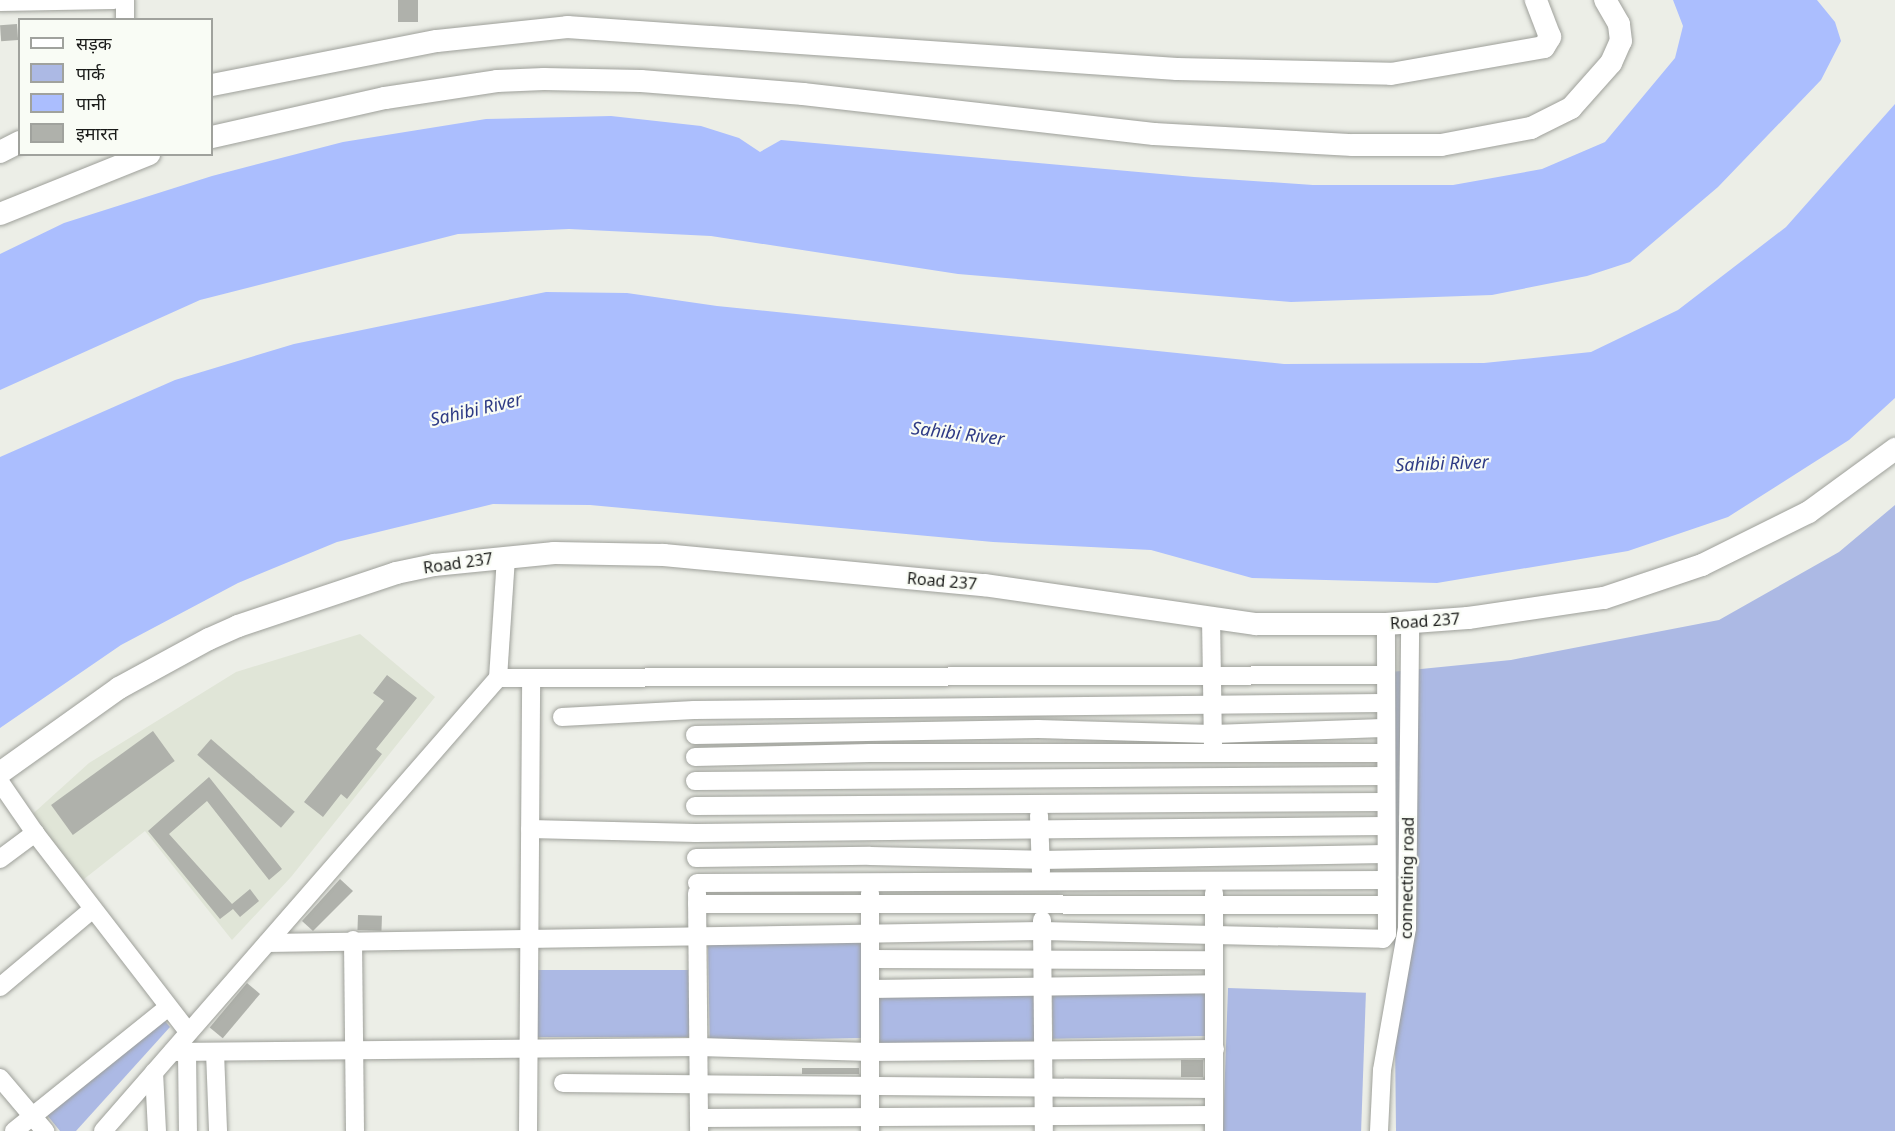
<!DOCTYPE html>
<meta charset="utf-8">
<style>
body{margin:0}
#map{position:relative;width:1895px;height:1131px;overflow:hidden;background:#eceee7;font-family:"Noto Sans","Noto Sans Devanagari",sans-serif}
div>[style]{position:absolute}
.built>*{inset:0;background:#e0e5d7}
.green>*{inset:0;background:#acb9e4;transform-origin:0 0}
.water>*{inset:0;background:#abbefe}
.building>*{inset:0;background:#afb1ab;transform-origin:0 0}
.roads{filter:drop-shadow(0 0 2px #9ea09a) drop-shadow(0 0 2px #9ea09a)}
.minor>*{height:18px;margin:-9px;padding:0 9px;transform-origin:9px;border-radius:9px;background:#fff}
.tertiary>*{height:22px;margin:-11px;padding:0 11px;transform-origin:11px;border-radius:11px;background:#fff}
span{translate:-50% -50%;white-space:nowrap;text-align:center;line-height:1.15;-webkit-text-stroke:4.5px #f9fcf5;paint-order:stroke}
.street-label{font-size:16px;color:#1b1c1a}
.water-label{font-size:18px;color:#2e3b85;font-style:italic}
.legend{position:absolute;left:18px;top:18px;width:195px;height:138px;box-sizing:border-box;background:#f9fcf5;border:2px solid #a0a29d;margin:0;padding:8px 10px;list-style:none;font-size:18px;color:#1b1c1a}
.legend li{display:flex;align-items:center;gap:12px;height:30px}
.legend b{width:30px;border:2px solid #a0a29d}
</style>
<div id="map">
<div class="built">
<i style="clip-path:polygon(360px 634px,435px 697px,291px 877px,232px 940px,145px 831px,79px 883px,26px 820px,89px 763px,236px 672px)"></i>
</div>
<div class="green">
<i style="clip-path:polygon(1895px 505px,1895px 1131px,1396px 1131px,1391px 672px,1511px 660px,1719px 620px,1839px 552px)"></i>
<i style="left:861px;top:940px;width:98px;height:153px;rotate:89deg"></i>
<i style="left:691px;top:970px;width:67px;height:154px;rotate:90deg"></i>
<i style="left:1205px;top:988px;width:48px;height:153px;rotate:89deg"></i>
<i style="left:1228px;top:988px;width:138px;height:143px;rotate:2deg"></i>
<i style="left:1038px;top:994px;width:47px;height:159px;rotate:89deg"></i>
<i style="clip-path:polygon(163px 1019px,170px 1027px,76px 1131px,60px 1131px,47px 1115px)"></i>
</div>
<div class="water">
<i style="clip-path:polygon(1673px 0,1817px 0,1835px 22px,1841px 41px,1821px 80px,1718px 187px,1630px 262px,1587px 276px,1492px 295px,1291px 302px,958px 274px,711px 236px,569px 229px,458px 234px,200px 300px,0 390px,0 254px,64px 223px,212px 176px,343px 142px,486px 119px,611px 116px,701px 126px,739px 138px,760px 152px,781px 140px,1194px 177px,1313px 185px,1453px 185px,1542px 169px,1605px 142px,1675px 58px,1683px 26px)"></i>
<i style="clip-path:polygon(1895px 104px,1895px 398px,1849px 440px,1728px 517px,1628px 551px,1437px 583px,1252px 578px,1151px 550px,993px 542px,590px 505px,493px 504px,337px 542px,238px 583px,121px 645px,0 728px,0 457px,175px 380px,294px 344px,546px 292px,627px 293px,717px 306px,1284px 364px,1484px 363px,1591px 352px,1678px 310px,1786px 227px)"></i>
</div>
<div class="building">
<i style="left:398px;top:0;width:20px;height:22px"></i>
<i style="left:17px;top:24px;width:16px;height:17px;rotate:86deg"></i>
<i style="clip-path:polygon(387px 675px,417px 698px,376px 749px,382px 754px,347px 799px,341px 794px,323px 817px,304px 802px,384px 701px,373px 693px)"></i>
<i style="left:153px;top:731px;width:37px;height:126px;rotate:54deg"></i>
<i style="left:211px;top:739px;width:111px;height:21px;rotate:41deg"></i>
<i style="clip-path:polygon(209px 777px,282px 869px,269px 880px,207px 801px,169px 834px,232px 904px,250px 889px,259px 901px,240px 917px,233px 909px,220px 919px,148px 831px)"></i>
<i style="clip-path:polygon(340px 879px,353px 891px,313px 931px,302px 921px)"></i>
<i style="left:358px;top:915px;width:24px;height:15px;rotate:2deg"></i>
<i style="left:247px;top:983px;width:17px;height:58px;rotate:40deg"></i>
<i style="left:1203px;top:1060px;width:17px;height:22px;rotate:90deg"></i>
<i style="left:802px;top:1068px;width:57px;height:6px"></i>
</div>
<div class="roads">
<div class="minor">
<i style="left:125px;top:0;width:20px;rotate:90deg"></i>
<i style="left:0;top:2px;width:114px;rotate:-1deg"></i>
<i style="left:1211px;top:618px;width:127px;rotate:89.1deg"></i>
<i style="left:498px;top:678px;width:886px;rotate:-0.19deg"></i>
<i style="left:562px;top:717px;width:132px;rotate:-3deg"></i>
<i style="left:694px;top:710px;width:689px;rotate:-0.58deg"></i>
<i style="left:695px;top:735px;width:343px;rotate:-1deg"></i>
<i style="left:1038px;top:729px;width:175px;rotate:1.6deg"></i>
<i style="left:1213px;top:734px;width:170px;rotate:-2deg"></i>
<i style="left:695px;top:757px;width:175px;rotate:-1.3deg"></i>
<i style="left:870px;top:753px;width:514px"></i>
<i style="left:695px;top:781px;width:690px;rotate:-0.42deg"></i>
<i style="left:0;top:782px;width:62px;rotate:55.5deg"></i>
<i style="left:35px;top:833px;width:251px;rotate:52.4deg"></i>
<i style="left:695px;top:806px;width:689px;rotate:-0.33deg"></i>
<i style="left:1039px;top:815px;width:57px;rotate:88deg"></i>
<i style="left:530px;top:829px;width:166px;rotate:1.4deg"></i>
<i style="left:696px;top:833px;width:688px;rotate:-0.58deg"></i>
<i style="left:696px;top:858px;width:174px;rotate:-0.7deg"></i>
<i style="left:870px;top:856px;width:170px;rotate:1.3deg"></i>
<i style="left:1040px;top:860px;width:345px;rotate:-1deg"></i>
<i style="left:0;top:859px;width:44px;rotate:-36.6deg"></i>
<i style="left:697px;top:883px;width:689px;rotate:-0.25deg"></i>
<i style="left:697px;top:893px;width:238px;rotate:89.5deg"></i>
<i style="left:697px;top:904px;width:689px;rotate:0.08deg"></i>
<i style="left:1042px;top:920px;width:211px;rotate:89.5deg"></i>
<i style="left:353px;top:940px;width:191px;rotate:89.4deg"></i>
<i style="left:267px;top:943px;width:775px;rotate:-0.89deg"></i>
<i style="left:1042px;top:931px;width:341px;rotate:1.3deg"></i>
<i style="left:1383px;top:939px;width:6px;rotate:-51deg"></i>
<i style="left:1387px;top:934px;width:310px;rotate:-90.2deg"></i>
<i style="left:870px;top:959px;width:344px;rotate:0.2deg"></i>
<i style="left:0;top:987px;width:121px;rotate:-40deg"></i>
<i style="left:870px;top:989px;width:344px;rotate:-0.8deg"></i>
<i style="left:172px;top:1052px;width:527px;rotate:-0.54deg"></i>
<i style="left:699px;top:1047px;width:171px;rotate:1.7deg"></i>
<i style="left:870px;top:1052px;width:345px;rotate:-0.5deg"></i>
<i style="left:187px;top:1052px;width:79px;rotate:89.3deg"></i>
<i style="left:215px;top:1052px;width:79px;rotate:87.8deg"></i>
<i style="left:154px;top:1072px;width:59px;rotate:87.1deg"></i>
<i style="left:0;top:1078px;width:70px;rotate:49.7deg"></i>
<i style="left:563px;top:1083px;width:651px;rotate:0.53deg"></i>
<i style="left:699px;top:1118px;width:515px;rotate:-0.33deg"></i>
<i style="left:14px;top:1131px;width:198px;rotate:-38.8deg"></i>
<i style="left:103px;top:1131px;width:601px;rotate:-48.91deg"></i>
<i style="left:498px;top:678px;width:121px;rotate:-86.2deg"></i>
<i style="left:528px;top:1131px;width:453px;rotate:-89.6deg"></i>
<i style="left:870px;top:1131px;width:238px;rotate:-90deg"></i>
<i style="left:1214px;top:1131px;width:238px;rotate:-90deg"></i>
<i style="left:1379px;top:1131px;width:61px;rotate:-87.2deg"></i>
<i style="left:1382px;top:1070px;width:144px;rotate:-80deg"></i>
<i style="left:1407px;top:928px;width:305px;rotate:-89.4deg"></i>
</div>
<div class="tertiary">
<i style="left:212px;top:85px;width:229px;rotate:-11.1deg"></i>
<i style="left:437px;top:41px;width:131px;rotate:-6.1deg"></i>
<i style="left:567px;top:27px;width:611px;rotate:3.94deg"></i>
<i style="left:1177px;top:69px;width:214px;rotate:1.3deg"></i>
<i style="left:1391px;top:74px;width:155px;rotate:-10deg"></i>
<i style="left:1544px;top:47px;width:12px;rotate:-59deg"></i>
<i style="left:1550px;top:37px;width:40px;rotate:-111deg"></i>
<i style="left:212px;top:137px;width:177px;rotate:-12.7deg"></i>
<i style="left:385px;top:98px;width:113px;rotate:-8.6deg"></i>
<i style="left:497px;top:81px;width:47px;rotate:-2.4deg"></i>
<i style="left:544px;top:79px;width:97px;rotate:1.2deg"></i>
<i style="left:641px;top:81px;width:163px;rotate:4.6deg"></i>
<i style="left:803px;top:94px;width:353px;rotate:6.5deg"></i>
<i style="left:1154px;top:134px;width:199px;rotate:3.2deg"></i>
<i style="left:1353px;top:145px;width:88px"></i>
<i style="left:1441px;top:145px;width:92px;rotate:-10.7deg"></i>
<i style="left:1531px;top:128px;width:45px;rotate:-26.6deg"></i>
<i style="left:1571px;top:108px;width:60px;rotate:-48.4deg"></i>
<i style="left:1611px;top:63px;width:24px;rotate:-66deg"></i>
<i style="left:1621px;top:41px;width:17px;rotate:-97deg"></i>
<i style="left:1619px;top:24px;width:28px;rotate:-120deg"></i>
<i style="left:0;top:152px;width:22px;rotate:-27deg"></i>
<i style="left:0;top:214px;width:161px;rotate:-21.9deg"></i>
<i style="left:0;top:773px;width:146px;rotate:-35.5deg"></i>
<i style="left:119px;top:688px;width:102px;rotate:-28.6deg"></i>
<i style="left:209px;top:639px;width:32px;rotate:-24deg"></i>
<i style="left:238px;top:626px;width:167px;rotate:-18.5deg"></i>
<i style="left:396px;top:573px;width:39px;rotate:-12deg"></i>
<i style="left:434px;top:565px;width:121px;rotate:-5.7deg"></i>
<i style="left:554px;top:553px;width:110px;rotate:1deg"></i>
<i style="left:664px;top:555px;width:321px;rotate:5.4deg"></i>
<i style="left:984px;top:585px;width:275px;rotate:8.2deg"></i>
<i style="left:1256px;top:624px;width:130px"></i>
<i style="left:1386px;top:624px;width:82px;rotate:-4.2deg"></i>
<i style="left:1468px;top:618px;width:137px;rotate:-8.4deg"></i>
<i style="left:1604px;top:598px;width:103px;rotate:-18.6deg"></i>
<i style="left:1702px;top:565px;width:119px;rotate:-26.4deg"></i>
<i style="left:1809px;top:512px;width:107px;rotate:-36.2deg"></i>
</div>
</div>
<div class="street-label">
<span style="left:458px;top:563px;rotate:-8deg">Road 237</span>
<span style="left:942px;top:581px;rotate:5deg">Road 237</span>
<span style="left:1425px;top:621px;rotate:-4deg">Road 237</span>
<span style="left:1407px;top:878px;rotate:-89deg">connecting road</span>
</div>
<div class="water-label">
<span style="left:476px;top:409px;rotate:-13deg">Sahibi River</span>
<span style="left:958px;top:433px;rotate:7deg">Sahibi River</span>
<span style="left:1442px;top:463px;rotate:-2deg">Sahibi River</span>
</div>
<ul class="legend">
<li><b style="height:8px;background:#fff"></b>सड़क</li>
<li><b style="height:16px;background:#acb9e4"></b>पार्क</li>
<li><b style="height:16px;background:#abbefe"></b>पानी</li>
<li><b style="height:16px;background:#afb1ab"></b>इमारत</li>
</ul>
</div>
